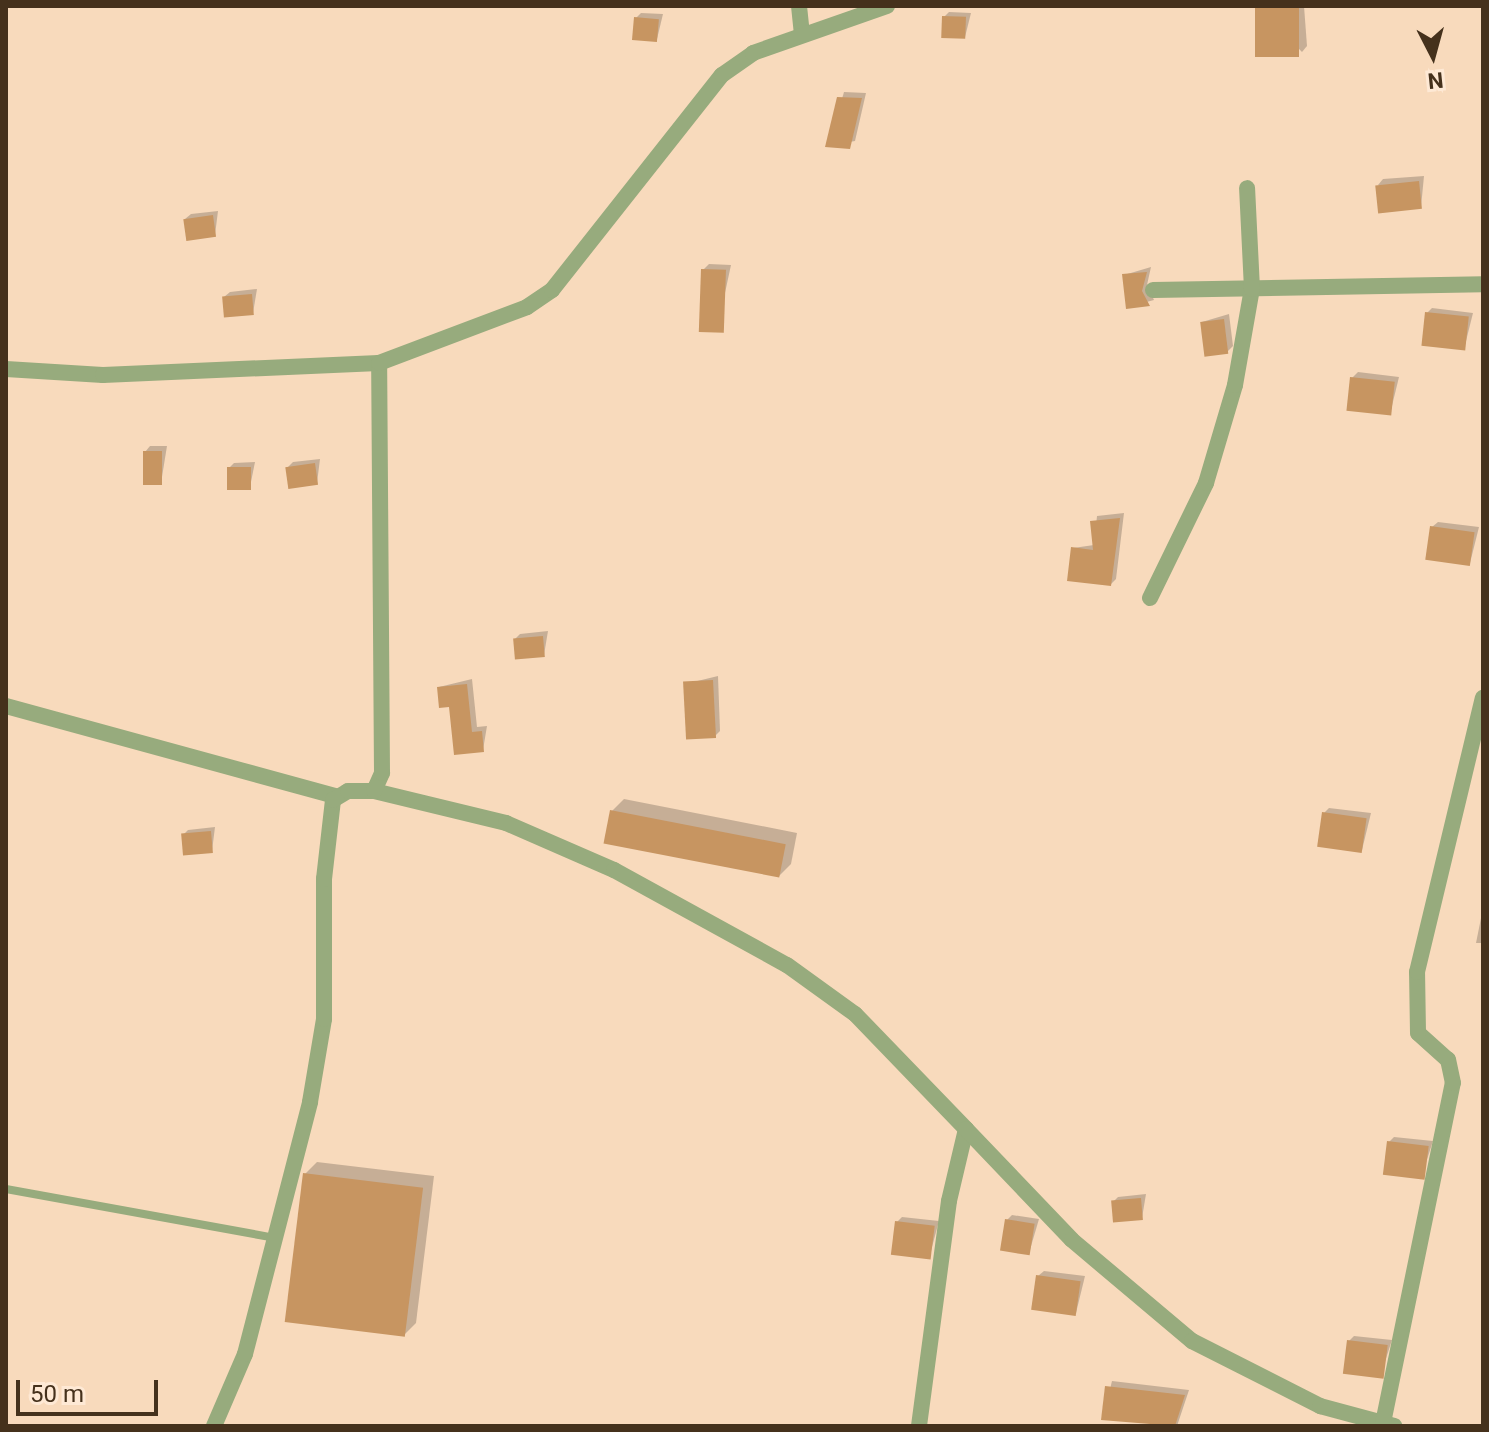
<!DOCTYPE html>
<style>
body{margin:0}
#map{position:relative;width:1489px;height:1432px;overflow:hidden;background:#f8dabc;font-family:Roboto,sans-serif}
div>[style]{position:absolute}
.shadow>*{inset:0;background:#0003}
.building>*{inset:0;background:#c79561;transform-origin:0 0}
.lane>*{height:8px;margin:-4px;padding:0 4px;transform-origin:4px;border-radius:4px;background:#97ab7d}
.street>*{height:16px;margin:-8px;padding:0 8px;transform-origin:8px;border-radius:8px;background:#97ab7d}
span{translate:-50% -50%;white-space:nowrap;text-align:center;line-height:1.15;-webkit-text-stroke:8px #fee9d5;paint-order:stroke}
.frame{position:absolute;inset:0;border:8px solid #45311c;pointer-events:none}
.north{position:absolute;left:1393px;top:16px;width:80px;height:80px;-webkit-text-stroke:6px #fee9d5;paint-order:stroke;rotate:174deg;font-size:22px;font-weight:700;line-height:32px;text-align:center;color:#45311c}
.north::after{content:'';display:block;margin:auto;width:28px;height:36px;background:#45311c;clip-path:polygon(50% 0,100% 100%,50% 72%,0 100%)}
.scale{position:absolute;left:16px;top:1380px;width:142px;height:36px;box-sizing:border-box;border:4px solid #45311c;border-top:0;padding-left:10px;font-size:24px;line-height:28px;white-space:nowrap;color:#45311c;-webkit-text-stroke:6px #fee9d5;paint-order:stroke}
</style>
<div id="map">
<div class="shadow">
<i style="clip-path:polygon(1257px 6px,1304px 6px,1307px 46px,1302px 52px)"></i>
<i style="clip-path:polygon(949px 12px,971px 13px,965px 37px,944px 17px)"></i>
<i style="clip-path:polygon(641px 13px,663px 14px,657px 39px,636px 18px)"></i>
<i style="clip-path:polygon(844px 92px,866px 93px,855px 141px,828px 146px)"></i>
<i style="clip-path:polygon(1424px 176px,1421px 207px,1378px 185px,1383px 179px)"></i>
<i style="clip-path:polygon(218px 211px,215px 235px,185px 219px,191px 214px)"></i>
<i style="clip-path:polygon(709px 264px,731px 265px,717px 330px,703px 270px)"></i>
<i style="clip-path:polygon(1151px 267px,1147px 285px,1154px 300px,1128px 307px,1124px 275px)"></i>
<i style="clip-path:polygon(257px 289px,253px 313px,224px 297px,230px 292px)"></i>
<i style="clip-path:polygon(1432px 308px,1473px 313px,1464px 349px,1427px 313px)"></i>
<i style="clip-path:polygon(1229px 314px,1233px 346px,1227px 352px,1202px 322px)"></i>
<i style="clip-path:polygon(1358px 372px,1399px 377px,1390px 414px,1352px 378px)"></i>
<i style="clip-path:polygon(150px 446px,167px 446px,161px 483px,145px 452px)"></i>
<i style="clip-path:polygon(320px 459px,317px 483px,288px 467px,293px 462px)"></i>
<i style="clip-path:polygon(255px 462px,250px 487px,229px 468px,234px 463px)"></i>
<i style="clip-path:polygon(1124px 513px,1116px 579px,1111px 584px,1073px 548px,1094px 545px,1097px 516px)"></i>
<i style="clip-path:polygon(1438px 522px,1479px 527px,1470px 563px,1432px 527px)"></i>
<i style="clip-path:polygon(548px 631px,544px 655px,515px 639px,520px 634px)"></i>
<i style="clip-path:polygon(718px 676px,720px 731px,715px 736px,685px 684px)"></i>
<i style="clip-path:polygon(472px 679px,477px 727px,487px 726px,483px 750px,439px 687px)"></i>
<i style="clip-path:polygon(624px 799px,797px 833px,791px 864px,779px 876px,612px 811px)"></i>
<i style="clip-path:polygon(1329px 808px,1371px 813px,1362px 850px,1324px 813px)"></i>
<i style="clip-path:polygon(215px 827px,212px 851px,183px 835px,188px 830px)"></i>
<i style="clip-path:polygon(1483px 908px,1483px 943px,1476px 943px)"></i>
<i style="clip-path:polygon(1394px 1137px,1433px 1141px,1421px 1178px,1389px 1142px)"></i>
<i style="clip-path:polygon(317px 1162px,434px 1176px,416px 1323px,404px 1335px,305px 1174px)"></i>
<i style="clip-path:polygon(1146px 1194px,1142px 1218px,1113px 1202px,1118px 1197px)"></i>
<i style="clip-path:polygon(1012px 1215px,1039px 1219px,1029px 1253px,1007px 1220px)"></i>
<i style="clip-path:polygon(902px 1217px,939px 1221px,929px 1258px,897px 1222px)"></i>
<i style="clip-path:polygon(1044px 1271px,1085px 1276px,1076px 1313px,1038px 1276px)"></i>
<i style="clip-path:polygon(1354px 1336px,1392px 1340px,1380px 1377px,1349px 1341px)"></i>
<i style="clip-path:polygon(1112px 1381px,1189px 1390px,1177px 1426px,1103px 1418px)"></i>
</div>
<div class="building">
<i style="left:1255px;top:6px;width:44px;height:51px"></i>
<i style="left:942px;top:16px;width:24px;height:22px;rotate:2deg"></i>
<i style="left:634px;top:17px;width:25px;height:23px;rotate:5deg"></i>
<i style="clip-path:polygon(837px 97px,862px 98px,850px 149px,825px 147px)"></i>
<i style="left:1419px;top:181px;width:28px;height:44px;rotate:84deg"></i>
<i style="left:213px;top:215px;width:22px;height:30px;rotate:82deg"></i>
<i style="left:701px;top:269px;width:25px;height:63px;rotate:2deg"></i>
<i style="clip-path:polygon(1147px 272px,1142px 291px,1150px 306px,1126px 309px,1122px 274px)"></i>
<i style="left:252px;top:294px;width:21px;height:30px;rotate:85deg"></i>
<i style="left:1425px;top:312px;width:44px;height:34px;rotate:6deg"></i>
<i style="left:1224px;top:319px;width:35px;height:24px;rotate:83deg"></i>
<i style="left:1350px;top:377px;width:45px;height:34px;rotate:6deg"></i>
<i style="left:143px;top:451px;width:19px;height:34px"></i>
<i style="left:315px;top:463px;width:22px;height:30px;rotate:82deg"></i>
<i style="left:227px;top:467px;width:24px;height:23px"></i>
<i style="clip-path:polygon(1120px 518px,1111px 586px,1067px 581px,1071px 547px,1093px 550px,1090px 521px)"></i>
<i style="left:1430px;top:526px;width:45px;height:34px;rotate:8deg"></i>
<i style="left:543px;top:636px;width:21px;height:30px;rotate:85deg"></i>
<i style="left:713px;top:680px;width:58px;height:30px;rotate:87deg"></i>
<i style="clip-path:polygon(467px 684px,472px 732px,482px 731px,484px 752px,454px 755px,449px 707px,439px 708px,437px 687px)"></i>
<i style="left:610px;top:810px;width:179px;height:34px;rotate:11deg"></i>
<i style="left:1322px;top:812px;width:45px;height:35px;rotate:8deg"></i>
<i style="left:211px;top:831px;width:22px;height:30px;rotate:85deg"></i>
<i style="left:1387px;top:1141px;width:42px;height:34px;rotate:7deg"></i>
<i style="left:303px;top:1173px;width:121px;height:150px;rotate:7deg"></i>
<i style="left:1141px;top:1198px;width:22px;height:30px;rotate:85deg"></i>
<i style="left:1005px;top:1219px;width:30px;height:32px;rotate:9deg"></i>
<i style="left:895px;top:1221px;width:40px;height:34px;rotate:7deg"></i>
<i style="left:1036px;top:1275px;width:45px;height:35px;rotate:8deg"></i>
<i style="left:1347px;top:1340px;width:41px;height:34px;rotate:7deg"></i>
<i style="clip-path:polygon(1105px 1386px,1185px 1395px,1175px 1426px,1101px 1420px)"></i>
</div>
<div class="lane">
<i style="left:6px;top:1189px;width:273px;rotate:10.3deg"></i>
</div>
<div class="street">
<i style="left:799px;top:6px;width:27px;rotate:84deg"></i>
<i style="left:1153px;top:290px;width:330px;rotate:-1deg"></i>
<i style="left:6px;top:369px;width:97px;rotate:3.5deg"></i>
<i style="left:103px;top:375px;width:276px;rotate:-2.5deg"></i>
<i style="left:1150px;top:598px;width:128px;rotate:-64deg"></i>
<i style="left:1206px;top:483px;width:102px;rotate:-73.5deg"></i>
<i style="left:1235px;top:385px;width:97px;rotate:-80deg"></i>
<i style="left:1252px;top:289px;width:101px;rotate:-92.8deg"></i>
<i style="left:6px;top:706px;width:342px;rotate:15.3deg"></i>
<i style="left:374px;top:791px;width:136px;rotate:13.6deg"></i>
<i style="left:506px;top:823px;width:118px;rotate:23.5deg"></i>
<i style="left:614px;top:870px;width:197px;rotate:28.8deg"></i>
<i style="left:787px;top:965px;width:84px;rotate:35.8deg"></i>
<i style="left:855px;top:1014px;width:160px;rotate:46deg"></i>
<i style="left:966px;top:1129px;width:74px;rotate:103.3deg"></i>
<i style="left:949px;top:1201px;width:227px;rotate:97.6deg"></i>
<i style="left:966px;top:1129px;width:153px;rotate:46.3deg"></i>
<i style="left:1072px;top:1240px;width:157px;rotate:40.1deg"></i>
<i style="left:1192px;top:1341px;width:144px;rotate:26.9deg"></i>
<i style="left:1320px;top:1406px;width:77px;rotate:15.1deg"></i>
<i style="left:1383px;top:1423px;width:347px;rotate:-78.4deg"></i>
<i style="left:1453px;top:1083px;width:24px;rotate:-102deg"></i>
<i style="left:1448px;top:1060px;width:40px;rotate:-138deg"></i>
<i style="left:1418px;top:1033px;width:61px;rotate:-90.9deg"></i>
<i style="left:1417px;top:972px;width:282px;rotate:-76.5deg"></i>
<i style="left:214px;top:1426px;width:78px;rotate:-66.7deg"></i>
<i style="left:245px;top:1354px;width:260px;rotate:-75.5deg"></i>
<i style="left:310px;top:1102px;width:84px;rotate:-80.4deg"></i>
<i style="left:324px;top:1019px;width:140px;rotate:-90deg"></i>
<i style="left:324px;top:879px;width:80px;rotate:-83.5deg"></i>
<i style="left:333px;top:800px;width:17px;rotate:-31deg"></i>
<i style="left:348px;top:791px;width:26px"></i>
<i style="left:374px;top:791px;width:20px;rotate:-66deg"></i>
<i style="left:382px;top:773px;width:410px;rotate:-90.4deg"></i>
<i style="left:379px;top:363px;width:158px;rotate:-20.7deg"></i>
<i style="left:527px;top:307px;width:30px;rotate:-34deg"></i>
<i style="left:552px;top:290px;width:274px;rotate:-51.7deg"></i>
<i style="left:722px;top:75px;width:38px;rotate:-35deg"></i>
<i style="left:753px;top:53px;width:142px;rotate:-19.3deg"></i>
</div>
<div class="frame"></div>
<div class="north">N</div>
<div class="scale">50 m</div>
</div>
